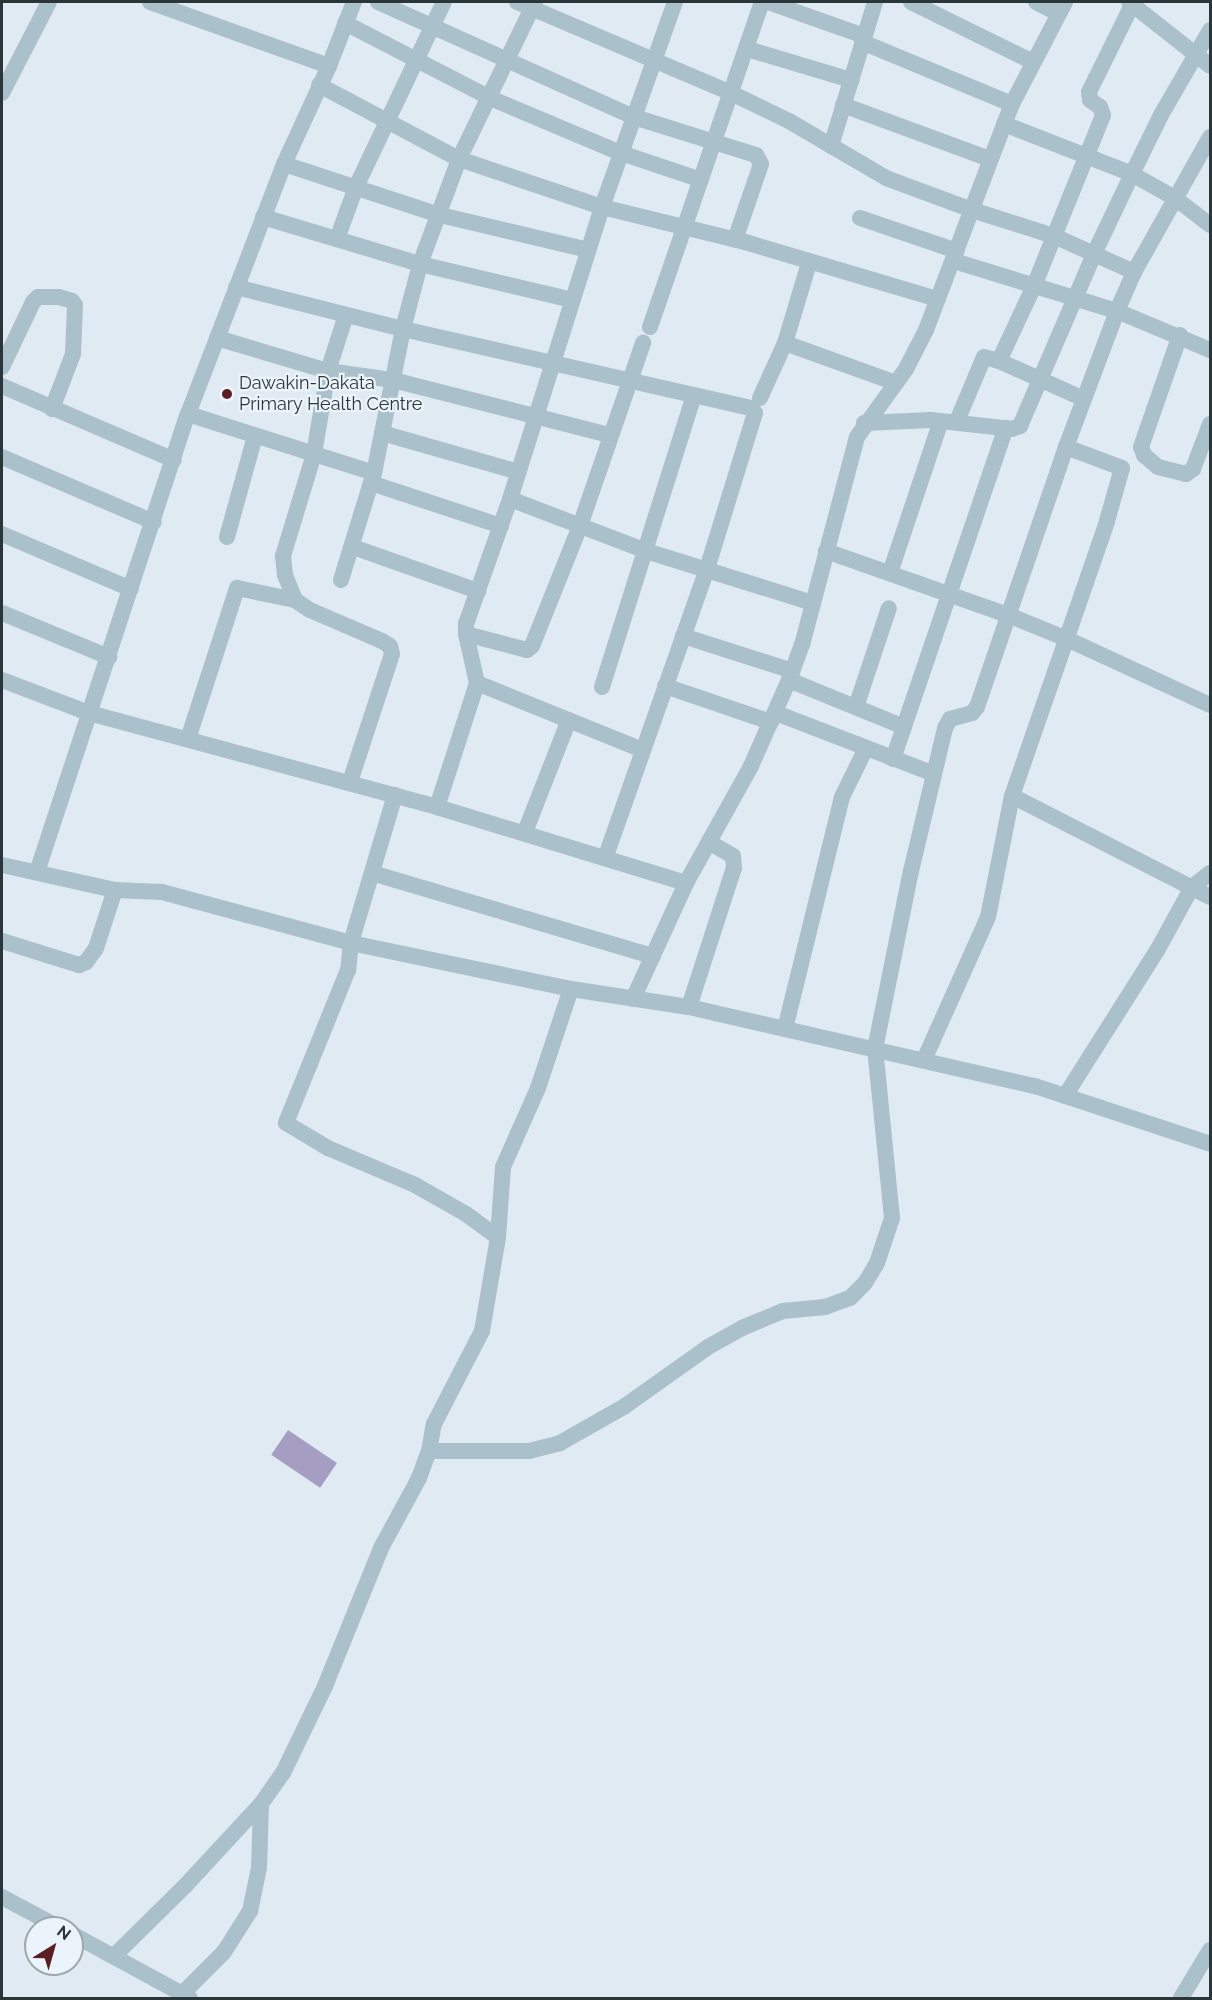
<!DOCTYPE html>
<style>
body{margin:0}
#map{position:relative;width:1212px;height:2000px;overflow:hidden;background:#dfeaf2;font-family:Raleway,sans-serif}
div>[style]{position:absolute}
.green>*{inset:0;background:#a69ec2;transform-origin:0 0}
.minor>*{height:16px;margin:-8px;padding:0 8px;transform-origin:8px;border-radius:8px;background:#aac0cb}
.dots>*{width:16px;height:16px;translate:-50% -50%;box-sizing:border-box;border:3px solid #ebf4fa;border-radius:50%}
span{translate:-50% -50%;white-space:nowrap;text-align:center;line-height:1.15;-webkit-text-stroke:4.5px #ebf4fa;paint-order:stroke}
.poi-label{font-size:18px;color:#2a3638}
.left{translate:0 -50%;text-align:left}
.frame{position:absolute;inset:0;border:3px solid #2a3638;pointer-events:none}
.north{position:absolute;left:24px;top:1916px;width:60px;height:60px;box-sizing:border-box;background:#ebf4fa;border:2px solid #9ea8ac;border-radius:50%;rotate:37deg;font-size:16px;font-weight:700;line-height:24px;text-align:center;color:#2a3638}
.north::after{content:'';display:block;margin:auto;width:21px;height:27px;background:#5a1f23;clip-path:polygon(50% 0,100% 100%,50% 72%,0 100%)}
</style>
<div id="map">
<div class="green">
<i style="left:288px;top:1430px;width:59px;height:30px;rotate:34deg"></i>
</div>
<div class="minor">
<i style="left:150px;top:2px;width:190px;rotate:19.7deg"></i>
<i style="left:378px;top:2px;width:281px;rotate:24.2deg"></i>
<i style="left:634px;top:117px;width:128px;rotate:17.3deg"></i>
<i style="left:756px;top:155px;width:10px;rotate:61deg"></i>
<i style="left:761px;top:164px;width:80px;rotate:108.9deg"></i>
<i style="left:517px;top:2px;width:233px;rotate:23deg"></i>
<i style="left:731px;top:93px;width:64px;rotate:25.8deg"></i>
<i style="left:789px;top:121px;width:113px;rotate:30.4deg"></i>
<i style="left:886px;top:178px;width:92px;rotate:20.4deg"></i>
<i style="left:972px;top:210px;width:86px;rotate:17.6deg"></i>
<i style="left:1054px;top:236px;width:88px;rotate:24.2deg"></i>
<i style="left:768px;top:2px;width:102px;rotate:19.5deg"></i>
<i style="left:911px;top:2px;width:136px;rotate:26.2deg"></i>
<i style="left:1036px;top:2px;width:25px;rotate:27deg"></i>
<i style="left:1129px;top:2px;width:103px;rotate:38.3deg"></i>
<i style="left:345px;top:23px;width:163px;rotate:27.3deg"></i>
<i style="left:490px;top:98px;width:142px;rotate:22.8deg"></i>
<i style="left:621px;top:153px;width:84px;rotate:18.6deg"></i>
<i style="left:862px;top:42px;width:162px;rotate:22.5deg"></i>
<i style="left:747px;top:49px;width:109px;rotate:16.6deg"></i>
<i style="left:319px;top:85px;width:158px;rotate:27.9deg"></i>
<i style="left:459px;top:159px;width:151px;rotate:18.6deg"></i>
<i style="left:602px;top:207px;width:147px;rotate:13.8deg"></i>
<i style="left:745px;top:242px;width:201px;rotate:16.5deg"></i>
<i style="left:2px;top:93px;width:102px;rotate:-62.7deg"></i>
<i style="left:843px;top:105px;width:157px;rotate:20.2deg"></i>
<i style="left:1004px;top:124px;width:137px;rotate:21.3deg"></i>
<i style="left:1132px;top:174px;width:49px;rotate:29.2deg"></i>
<i style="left:1175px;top:198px;width:44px;rotate:37.6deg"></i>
<i style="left:831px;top:146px;width:151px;rotate:-73deg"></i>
<i style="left:284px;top:164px;width:160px;rotate:18.2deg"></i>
<i style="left:436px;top:214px;width:156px;rotate:13.3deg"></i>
<i style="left:263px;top:217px;width:164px;rotate:16.7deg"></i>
<i style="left:420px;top:264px;width:156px;rotate:13.3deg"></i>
<i style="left:860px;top:218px;width:102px;rotate:18.8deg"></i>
<i style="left:337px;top:239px;width:55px;rotate:-69.9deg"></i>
<i style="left:356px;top:187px;width:205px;rotate:-64.6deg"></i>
<i style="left:954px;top:261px;width:170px;rotate:17.1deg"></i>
<i style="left:1117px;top:311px;width:101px;rotate:22.8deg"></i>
<i style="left:236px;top:287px;width:172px;rotate:14.1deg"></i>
<i style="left:403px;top:329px;width:356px;rotate:12.8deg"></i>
<i style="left:750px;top:408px;width:7px;rotate:45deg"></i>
<i style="left:755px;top:413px;width:163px;rotate:107.1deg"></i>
<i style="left:707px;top:569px;width:306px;rotate:109.4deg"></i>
<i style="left:346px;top:315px;width:59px;rotate:107.8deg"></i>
<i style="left:328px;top:371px;width:84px;rotate:99.6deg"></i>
<i style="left:314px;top:454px;width:107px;rotate:106.9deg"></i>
<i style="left:283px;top:556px;width:19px;rotate:84deg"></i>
<i style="left:285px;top:575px;width:27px;rotate:68deg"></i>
<i style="left:295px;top:600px;width:18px;rotate:34deg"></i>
<i style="left:310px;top:610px;width:78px;rotate:23.3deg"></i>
<i style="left:382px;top:641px;width:9px;rotate:32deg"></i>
<i style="left:390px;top:646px;width:8px;rotate:76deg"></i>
<i style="left:392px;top:654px;width:135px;rotate:108.2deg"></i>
<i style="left:650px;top:327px;width:344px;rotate:-71deg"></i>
<i style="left:1180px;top:335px;width:119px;rotate:109.2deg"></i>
<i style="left:1141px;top:447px;width:9px;rotate:69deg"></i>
<i style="left:1144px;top:455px;width:18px;rotate:41deg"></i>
<i style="left:1158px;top:467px;width:29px;rotate:14deg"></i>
<i style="left:1186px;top:474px;width:9px;rotate:-36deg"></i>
<i style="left:1193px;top:469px;width:48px;rotate:-69.3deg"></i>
<i style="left:217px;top:338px;width:116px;rotate:16.6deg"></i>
<i style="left:328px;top:371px;width:66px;rotate:7.9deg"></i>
<i style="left:393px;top:380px;width:223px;rotate:14.3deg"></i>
<i style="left:785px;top:343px;width:118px;rotate:19.8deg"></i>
<i style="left:999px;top:361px;width:83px;rotate:-65deg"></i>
<i style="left:1034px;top:286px;width:184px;rotate:-68deg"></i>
<i style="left:1103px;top:115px;width:9px;rotate:-111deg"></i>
<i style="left:1100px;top:107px;width:12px;rotate:-145deg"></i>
<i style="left:1090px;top:100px;width:8px;rotate:-97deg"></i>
<i style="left:1089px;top:92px;width:97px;rotate:-63.7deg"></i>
<i style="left:2px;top:367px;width:72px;rotate:-64.5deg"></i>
<i style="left:33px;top:302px;width:7px;rotate:-45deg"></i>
<i style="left:38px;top:297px;width:21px"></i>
<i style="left:59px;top:297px;width:14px;rotate:17deg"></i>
<i style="left:72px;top:301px;width:5px;rotate:53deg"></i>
<i style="left:75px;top:305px;width:49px;rotate:92.3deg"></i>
<i style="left:73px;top:354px;width:59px;rotate:110.9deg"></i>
<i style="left:2px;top:386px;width:187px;rotate:23.3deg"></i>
<i style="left:760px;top:398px;width:60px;rotate:-65.6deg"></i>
<i style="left:785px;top:343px;width:84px;rotate:-73.3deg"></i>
<i style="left:188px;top:414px;width:195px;rotate:17.6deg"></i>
<i style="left:957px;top:421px;width:69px;rotate:-67.1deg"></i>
<i style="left:984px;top:357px;width:16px;rotate:15deg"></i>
<i style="left:999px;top:361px;width:93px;rotate:24.1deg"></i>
<i style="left:864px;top:423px;width:67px;rotate:-2.6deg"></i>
<i style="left:931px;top:420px;width:81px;rotate:6.3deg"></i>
<i style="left:1012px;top:429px;width:9px;rotate:-21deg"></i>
<i style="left:1020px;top:426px;width:187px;rotate:-66.7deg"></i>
<i style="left:1094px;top:254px;width:89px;rotate:-64.6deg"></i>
<i style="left:1132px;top:174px;width:66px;rotate:-63.8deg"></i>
<i style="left:1161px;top:115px;width:98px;rotate:-60deg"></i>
<i style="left:382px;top:433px;width:142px;rotate:15.9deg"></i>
<i style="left:2px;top:457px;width:165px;rotate:23.2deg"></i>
<i style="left:371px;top:483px;width:137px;rotate:18.3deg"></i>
<i style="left:510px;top:499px;width:146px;rotate:20.9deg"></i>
<i style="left:646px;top:551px;width:175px;rotate:17.3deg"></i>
<i style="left:2px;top:534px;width:140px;rotate:23.1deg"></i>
<i style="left:227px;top:537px;width:105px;rotate:-74.5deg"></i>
<i style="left:353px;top:547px;width:133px;rotate:19.4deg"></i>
<i style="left:826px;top:551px;width:193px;rotate:19.4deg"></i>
<i style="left:1008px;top:615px;width:64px;rotate:22.1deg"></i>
<i style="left:1067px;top:639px;width:157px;rotate:24.8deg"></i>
<i style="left:890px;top:573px;width:160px;rotate:-71.5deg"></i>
<i style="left:341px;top:580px;width:112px;rotate:-72.9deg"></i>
<i style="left:374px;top:473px;width:147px;rotate:-78.6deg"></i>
<i style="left:403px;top:329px;width:67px;rotate:-75.3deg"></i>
<i style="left:420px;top:264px;width:112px;rotate:-69.6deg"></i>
<i style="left:459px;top:159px;width:174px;rotate:-64.2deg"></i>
<i style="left:2px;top:613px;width:116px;rotate:22.4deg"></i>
<i style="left:466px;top:634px;width:63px;rotate:14.7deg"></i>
<i style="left:527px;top:650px;width:6px;rotate:-39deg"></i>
<i style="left:532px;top:646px;width:129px;rotate:-68.2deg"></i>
<i style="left:580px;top:526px;width:194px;rotate:-71deg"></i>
<i style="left:683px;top:636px;width:115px;rotate:17.7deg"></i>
<i style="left:2px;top:680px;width:93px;rotate:20.8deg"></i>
<i style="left:89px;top:713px;width:360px;rotate:15.1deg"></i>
<i style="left:437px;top:807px;width:260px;rotate:17deg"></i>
<i style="left:789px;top:680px;width:124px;rotate:22.2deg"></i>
<i style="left:477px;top:683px;width:179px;rotate:22deg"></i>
<i style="left:665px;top:686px;width:112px;rotate:18.8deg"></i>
<i style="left:602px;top:687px;width:305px;rotate:-72.5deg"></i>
<i style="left:856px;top:707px;width:104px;rotate:-71.6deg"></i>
<i style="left:776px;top:713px;width:169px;rotate:21.1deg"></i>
<i style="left:188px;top:739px;width:159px;rotate:-72deg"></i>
<i style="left:237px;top:588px;width:59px;rotate:11.7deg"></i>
<i style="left:893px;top:759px;width:350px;rotate:-71.2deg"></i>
<i style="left:395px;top:795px;width:154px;rotate:106.6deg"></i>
<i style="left:351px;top:943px;width:27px;rotate:96deg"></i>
<i style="left:348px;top:970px;width:165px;rotate:112.1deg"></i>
<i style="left:286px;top:1123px;width:49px;rotate:30.8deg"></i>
<i style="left:328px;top:1148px;width:95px;rotate:23deg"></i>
<i style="left:415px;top:1185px;width:59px;rotate:29.6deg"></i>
<i style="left:466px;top:1214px;width:39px;rotate:36deg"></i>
<i style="left:1012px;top:796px;width:222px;rotate:27deg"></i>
<i style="left:437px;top:807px;width:130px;rotate:-72.1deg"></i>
<i style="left:477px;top:683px;width:50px;rotate:-102.7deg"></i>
<i style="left:466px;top:634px;width:10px;rotate:-90deg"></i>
<i style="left:466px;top:624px;width:133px;rotate:-70.6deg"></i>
<i style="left:510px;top:499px;width:306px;rotate:-72.5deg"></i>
<i style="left:602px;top:207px;width:218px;rotate:-70.4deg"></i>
<i style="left:525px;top:832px;width:120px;rotate:-68.6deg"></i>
<i style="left:2px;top:865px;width:116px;rotate:12.5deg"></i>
<i style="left:115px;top:890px;width:47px;rotate:2.4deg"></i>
<i style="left:162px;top:892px;width:196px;rotate:15.1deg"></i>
<i style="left:351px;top:943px;width:225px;rotate:11.8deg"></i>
<i style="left:571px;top:989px;width:119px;rotate:8.7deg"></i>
<i style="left:689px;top:1007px;width:355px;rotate:12.9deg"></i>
<i style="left:1035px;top:1086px;width:184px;rotate:18.3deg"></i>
<i style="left:37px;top:872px;width:482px;rotate:-71.8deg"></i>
<i style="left:188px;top:414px;width:268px;rotate:-69deg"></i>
<i style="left:284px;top:164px;width:108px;rotate:-65.3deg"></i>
<i style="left:329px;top:66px;width:69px;rotate:-68.7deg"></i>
<i style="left:372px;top:873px;width:293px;rotate:16.5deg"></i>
<i style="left:2px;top:941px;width:81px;rotate:17.3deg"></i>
<i style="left:79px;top:965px;width:8px;rotate:-23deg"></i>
<i style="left:86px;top:962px;width:17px;rotate:-54deg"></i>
<i style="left:96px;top:948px;width:61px;rotate:-71.9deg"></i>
<i style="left:633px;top:999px;width:128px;rotate:-65.4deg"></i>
<i style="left:686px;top:883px;width:134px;rotate:-60.9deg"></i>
<i style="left:751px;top:766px;width:94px;rotate:-66.2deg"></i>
<i style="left:789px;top:680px;width:37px;rotate:-70deg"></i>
<i style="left:802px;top:645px;width:215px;rotate:-75.2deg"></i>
<i style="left:857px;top:437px;width:84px;rotate:-54.2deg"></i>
<i style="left:906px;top:369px;width:44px;rotate:-62.9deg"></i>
<i style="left:926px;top:330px;width:242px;rotate:-69.2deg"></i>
<i style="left:1012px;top:104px;width:115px;rotate:-62.5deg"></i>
<i style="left:689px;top:1007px;width:146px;rotate:-72.1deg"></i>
<i style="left:734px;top:868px;width:12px;rotate:-95deg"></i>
<i style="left:733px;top:856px;width:28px;rotate:-150deg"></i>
<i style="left:785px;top:1029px;width:239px;rotate:-76.2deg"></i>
<i style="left:842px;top:797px;width:55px;rotate:-63.9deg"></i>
<i style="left:924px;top:1060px;width:157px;rotate:-65.9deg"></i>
<i style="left:988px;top:917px;width:123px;rotate:-78.8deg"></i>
<i style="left:1012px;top:796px;width:291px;rotate:-70.9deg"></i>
<i style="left:1107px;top:521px;width:55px;rotate:-74.2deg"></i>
<i style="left:1122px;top:468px;width:60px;rotate:-159.4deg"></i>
<i style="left:1065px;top:1096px;width:174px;rotate:-57.7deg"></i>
<i style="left:1158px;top:949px;width:71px;rotate:-61.3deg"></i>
<i style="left:1192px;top:887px;width:23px;rotate:-38deg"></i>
<i style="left:429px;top:1451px;width:100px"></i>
<i style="left:529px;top:1451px;width:32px;rotate:-14deg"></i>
<i style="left:560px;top:1443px;width:75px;rotate:-29.6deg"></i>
<i style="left:625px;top:1406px;width:102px;rotate:-35.4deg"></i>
<i style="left:708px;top:1347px;width:39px;rotate:-29deg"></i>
<i style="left:742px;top:1328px;width:44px;rotate:-22.5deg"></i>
<i style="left:783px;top:1311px;width:42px;rotate:-5.4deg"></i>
<i style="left:825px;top:1307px;width:27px;rotate:-20deg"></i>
<i style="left:850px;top:1298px;width:21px;rotate:-45deg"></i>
<i style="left:865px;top:1283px;width:23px;rotate:-59deg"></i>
<i style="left:877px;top:1263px;width:47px;rotate:-71.6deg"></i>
<i style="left:892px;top:1218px;width:170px;rotate:-95.7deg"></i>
<i style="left:875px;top:1049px;width:182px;rotate:-78.6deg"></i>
<i style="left:911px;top:871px;width:147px;rotate:-76.6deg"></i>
<i style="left:945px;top:728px;width:10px;rotate:-61deg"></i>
<i style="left:950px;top:719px;width:23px;rotate:-15deg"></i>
<i style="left:972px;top:713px;width:8px;rotate:-50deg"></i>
<i style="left:977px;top:707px;width:275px;rotate:-71.1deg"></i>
<i style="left:1066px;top:447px;width:145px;rotate:-69.4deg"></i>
<i style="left:1117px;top:311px;width:43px;rotate:-66.4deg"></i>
<i style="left:1134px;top:272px;width:155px;rotate:-60.6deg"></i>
<i style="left:2px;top:1897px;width:66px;rotate:28.1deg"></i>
<i style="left:72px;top:1934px;width:134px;rotate:28.5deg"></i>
<i style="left:114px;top:1956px;width:100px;rotate:-44.6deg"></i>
<i style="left:185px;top:1886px;width:112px;rotate:-47.2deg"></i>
<i style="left:261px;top:1804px;width:38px;rotate:-55deg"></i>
<i style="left:283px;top:1773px;width:97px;rotate:-64.2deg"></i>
<i style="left:325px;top:1686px;width:149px;rotate:-67.9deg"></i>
<i style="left:381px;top:1548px;width:80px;rotate:-61.5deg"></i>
<i style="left:419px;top:1478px;width:29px;rotate:-70deg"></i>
<i style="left:429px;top:1451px;width:27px;rotate:-80deg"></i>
<i style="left:434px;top:1424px;width:105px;rotate:-62.7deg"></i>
<i style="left:482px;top:1331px;width:95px;rotate:-80.3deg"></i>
<i style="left:498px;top:1237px;width:70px;rotate:-85.9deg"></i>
<i style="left:503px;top:1167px;width:86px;rotate:-66.1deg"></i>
<i style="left:538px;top:1088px;width:104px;rotate:-71.6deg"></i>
<i style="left:182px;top:1994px;width:59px;rotate:-45deg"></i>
<i style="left:224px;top:1952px;width:49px;rotate:-57.6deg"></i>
<i style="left:250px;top:1911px;width:44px;rotate:-78.2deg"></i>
<i style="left:259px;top:1868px;width:64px;rotate:-88.2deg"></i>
<i style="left:1181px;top:1998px;width:56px;rotate:-58.9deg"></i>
</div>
<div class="dots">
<i style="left:227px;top:394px;background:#5a1f23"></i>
</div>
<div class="poi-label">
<span class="left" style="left:239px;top:394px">Dawakin-Dakata<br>Primary Health Centre</span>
</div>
<div class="frame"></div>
<div class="north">N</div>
</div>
